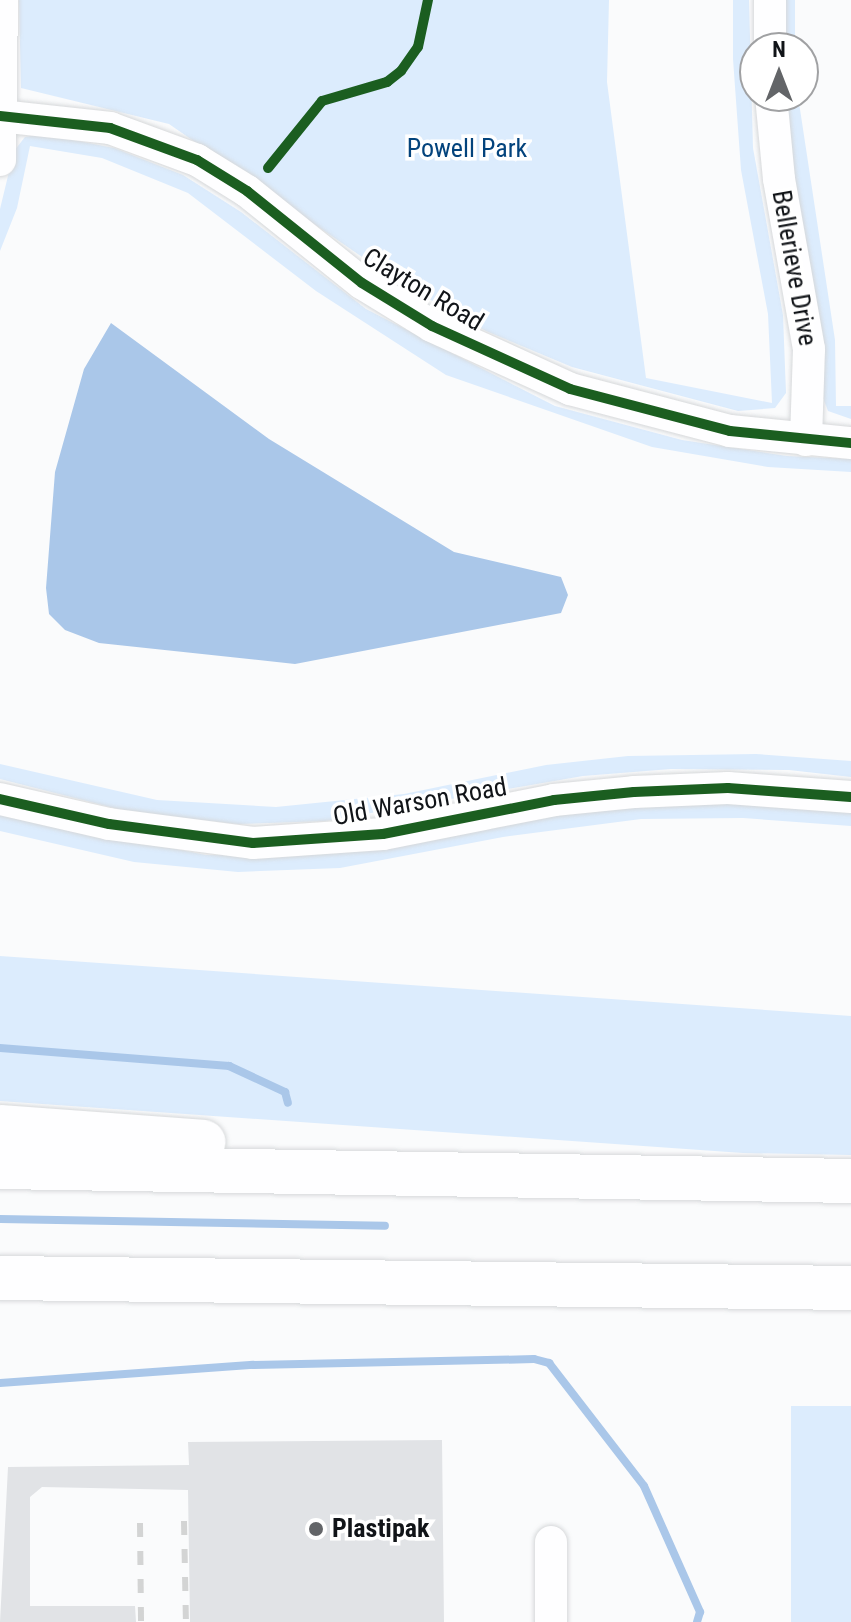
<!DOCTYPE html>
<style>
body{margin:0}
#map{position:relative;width:851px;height:1622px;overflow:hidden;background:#fafbfc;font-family:"Roboto Condensed",sans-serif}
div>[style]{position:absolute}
.green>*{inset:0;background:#dcecfd;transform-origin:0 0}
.water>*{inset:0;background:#aac7e9}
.stream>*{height:8px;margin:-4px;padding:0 4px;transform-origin:4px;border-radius:4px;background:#aac7e9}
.building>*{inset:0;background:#e1e3e6}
.roads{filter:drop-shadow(0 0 2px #d6d8da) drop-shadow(0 0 2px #d6d8da)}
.minor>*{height:32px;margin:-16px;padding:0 16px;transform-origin:16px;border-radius:16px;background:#fefeff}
.motorway>*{height:44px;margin:-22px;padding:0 22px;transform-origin:22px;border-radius:22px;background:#fefeff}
.rail>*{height:6px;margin-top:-3px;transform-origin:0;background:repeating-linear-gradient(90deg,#d3d4d4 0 14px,transparent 0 28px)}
.cycleway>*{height:10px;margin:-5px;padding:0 5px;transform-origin:5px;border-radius:5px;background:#1b5e20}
.dots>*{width:22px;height:22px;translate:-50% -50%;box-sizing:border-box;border:4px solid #fff;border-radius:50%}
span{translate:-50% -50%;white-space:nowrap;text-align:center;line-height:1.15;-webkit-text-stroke:7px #fff;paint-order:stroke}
.park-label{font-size:26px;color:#03437c}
.street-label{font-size:26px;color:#111418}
.poi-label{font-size:26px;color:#111418;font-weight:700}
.left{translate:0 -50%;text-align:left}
.north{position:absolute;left:739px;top:32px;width:80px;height:80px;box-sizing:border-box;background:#fff;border:2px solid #a0a1a3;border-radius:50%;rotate:0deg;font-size:22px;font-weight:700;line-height:32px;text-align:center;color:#111418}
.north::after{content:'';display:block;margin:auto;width:28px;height:36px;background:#636568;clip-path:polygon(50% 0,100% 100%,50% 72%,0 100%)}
</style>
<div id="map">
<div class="green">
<i style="clip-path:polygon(19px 0,609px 0,607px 82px,646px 378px,772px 403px,768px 314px,741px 170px,733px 59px,733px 0,749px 0,753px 148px,783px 315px,786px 393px,775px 408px,738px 411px,572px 367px,486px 331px,397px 281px,169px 124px,21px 88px)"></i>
<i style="left:781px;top:0;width:14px;height:48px"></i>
<i style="clip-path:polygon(783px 96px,798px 96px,835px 340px,836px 406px,851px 406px,851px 419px,828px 411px,821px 393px)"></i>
<i style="clip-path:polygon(42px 134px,114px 148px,183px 175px,241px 212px,366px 309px,555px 406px,682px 440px,787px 456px,851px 459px,851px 472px,768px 467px,652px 447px,446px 375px,316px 291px,188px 193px,102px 158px,30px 146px,17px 208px,0 251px,0 209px,14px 151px,25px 137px)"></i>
<i style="clip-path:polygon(756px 754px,851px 761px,851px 777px,789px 770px,671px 769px,583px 776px,325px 821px,238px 824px,134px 813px,0 779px,0 764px,157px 800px,276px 807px,404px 794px,546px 765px,628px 756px)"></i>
<i style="clip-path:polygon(765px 803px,851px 809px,851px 826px,743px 818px,641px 819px,503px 837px,340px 868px,238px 872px,134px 862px,0 831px,0 814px,206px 855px,296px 856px,615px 806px)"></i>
<i style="clip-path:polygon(0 956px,851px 1016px,851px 1155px,743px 1153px,0 1101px)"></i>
<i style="left:851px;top:1406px;width:216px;height:60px;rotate:90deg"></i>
</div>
<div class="water">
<i style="clip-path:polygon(111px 323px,269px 439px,454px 552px,561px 577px,568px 595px,561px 613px,295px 664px,99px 643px,65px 630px,49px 614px,46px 588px,55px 472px,84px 369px)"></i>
</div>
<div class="stream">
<i style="left:0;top:1048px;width:230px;rotate:4.5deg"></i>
<i style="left:229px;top:1066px;width:62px;rotate:24.9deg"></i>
<i style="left:285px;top:1092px;width:11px;rotate:75deg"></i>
<i style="left:0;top:1219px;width:385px;rotate:1deg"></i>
<i style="left:0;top:1383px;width:254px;rotate:-4.1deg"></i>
<i style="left:253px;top:1365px;width:281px;rotate:-1.2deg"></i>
<i style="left:534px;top:1359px;width:16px;rotate:15deg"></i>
<i style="left:549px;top:1363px;width:155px;rotate:52.3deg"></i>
<i style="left:644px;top:1486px;width:138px;rotate:66deg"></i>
<i style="left:700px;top:1612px;width:10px;rotate:107deg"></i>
</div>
<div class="building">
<i style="clip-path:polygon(442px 1440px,444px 1622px,190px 1622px,188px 1490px,42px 1487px,30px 1497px,30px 1606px,135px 1606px,136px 1622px,0 1622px,8px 1467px,189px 1465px,188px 1442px)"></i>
</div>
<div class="roads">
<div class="minor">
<i style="left:770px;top:0;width:48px;rotate:90deg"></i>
<i style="left:771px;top:96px;width:83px;rotate:84.5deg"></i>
<i style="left:779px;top:179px;width:173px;rotate:80deg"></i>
<i style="left:809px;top:349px;width:91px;rotate:91.9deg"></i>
<i style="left:0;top:116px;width:111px;rotate:6.2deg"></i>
<i style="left:110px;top:128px;width:93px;rotate:20.2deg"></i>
<i style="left:197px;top:160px;width:59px;rotate:31.8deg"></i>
<i style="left:247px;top:191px;width:147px;rotate:38.7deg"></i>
<i style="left:362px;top:283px;width:82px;rotate:31.6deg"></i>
<i style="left:432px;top:326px;width:152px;rotate:24.5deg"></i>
<i style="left:570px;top:389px;width:165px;rotate:14.7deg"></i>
<i style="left:730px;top:431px;width:122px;rotate:5.7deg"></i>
<i style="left:0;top:160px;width:160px;rotate:-89.3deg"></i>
<i style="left:0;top:799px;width:112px;rotate:12.9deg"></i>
<i style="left:109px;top:824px;width:145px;rotate:7.5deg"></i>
<i style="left:253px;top:843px;width:130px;rotate:-4deg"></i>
<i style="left:383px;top:834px;width:174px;rotate:-11.2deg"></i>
<i style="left:554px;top:800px;width:80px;rotate:-5.7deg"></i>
<i style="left:634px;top:792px;width:94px;rotate:-2.4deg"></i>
<i style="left:728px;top:788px;width:123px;rotate:4.2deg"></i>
<i style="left:551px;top:1622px;width:80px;rotate:-90deg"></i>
</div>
<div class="motorway">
<i style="left:0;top:1127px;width:204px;rotate:4.2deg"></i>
<i style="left:0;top:1167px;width:851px;rotate:0.94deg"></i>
<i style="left:0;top:1278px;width:851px;rotate:0.67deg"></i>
</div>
</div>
<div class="rail">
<i style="left:184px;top:1521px;width:101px;rotate:88.9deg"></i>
<i style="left:140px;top:1523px;width:99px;rotate:89.4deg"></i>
</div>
<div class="cycleway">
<i style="left:0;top:116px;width:111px;rotate:6.2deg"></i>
<i style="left:110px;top:128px;width:93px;rotate:20.2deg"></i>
<i style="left:197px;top:160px;width:59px;rotate:31.8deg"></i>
<i style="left:247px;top:191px;width:147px;rotate:38.7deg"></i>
<i style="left:362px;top:283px;width:82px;rotate:31.6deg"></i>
<i style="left:432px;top:326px;width:152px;rotate:24.5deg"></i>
<i style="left:570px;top:389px;width:165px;rotate:14.7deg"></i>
<i style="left:730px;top:431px;width:122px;rotate:5.7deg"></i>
<i style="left:268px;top:168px;width:86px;rotate:-51.1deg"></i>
<i style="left:322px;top:101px;width:68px;rotate:-16.3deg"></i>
<i style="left:387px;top:82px;width:18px;rotate:-38deg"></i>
<i style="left:401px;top:71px;width:29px;rotate:-55deg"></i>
<i style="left:418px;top:47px;width:48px;rotate:-78deg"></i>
<i style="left:0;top:799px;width:112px;rotate:12.9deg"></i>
<i style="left:109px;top:824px;width:145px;rotate:7.5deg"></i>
<i style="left:253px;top:843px;width:130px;rotate:-4deg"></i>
<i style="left:383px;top:834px;width:174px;rotate:-11.2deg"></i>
<i style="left:554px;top:800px;width:80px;rotate:-5.7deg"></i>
<i style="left:634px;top:792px;width:94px;rotate:-2.4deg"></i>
<i style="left:728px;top:788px;width:123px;rotate:4.2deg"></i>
</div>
<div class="dots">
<i style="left:316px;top:1529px;background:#636568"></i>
</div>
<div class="park-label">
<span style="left:467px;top:149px">Powell Park</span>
</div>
<div class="street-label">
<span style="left:794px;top:268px;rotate:80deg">Bellerieve Drive</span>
<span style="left:423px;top:290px;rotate:31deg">Clayton Road</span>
<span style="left:420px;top:802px;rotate:-10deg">Old Warson Road</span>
</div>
<div class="poi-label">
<span class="left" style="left:332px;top:1529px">Plastipak</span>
</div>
<div class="north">N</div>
</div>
